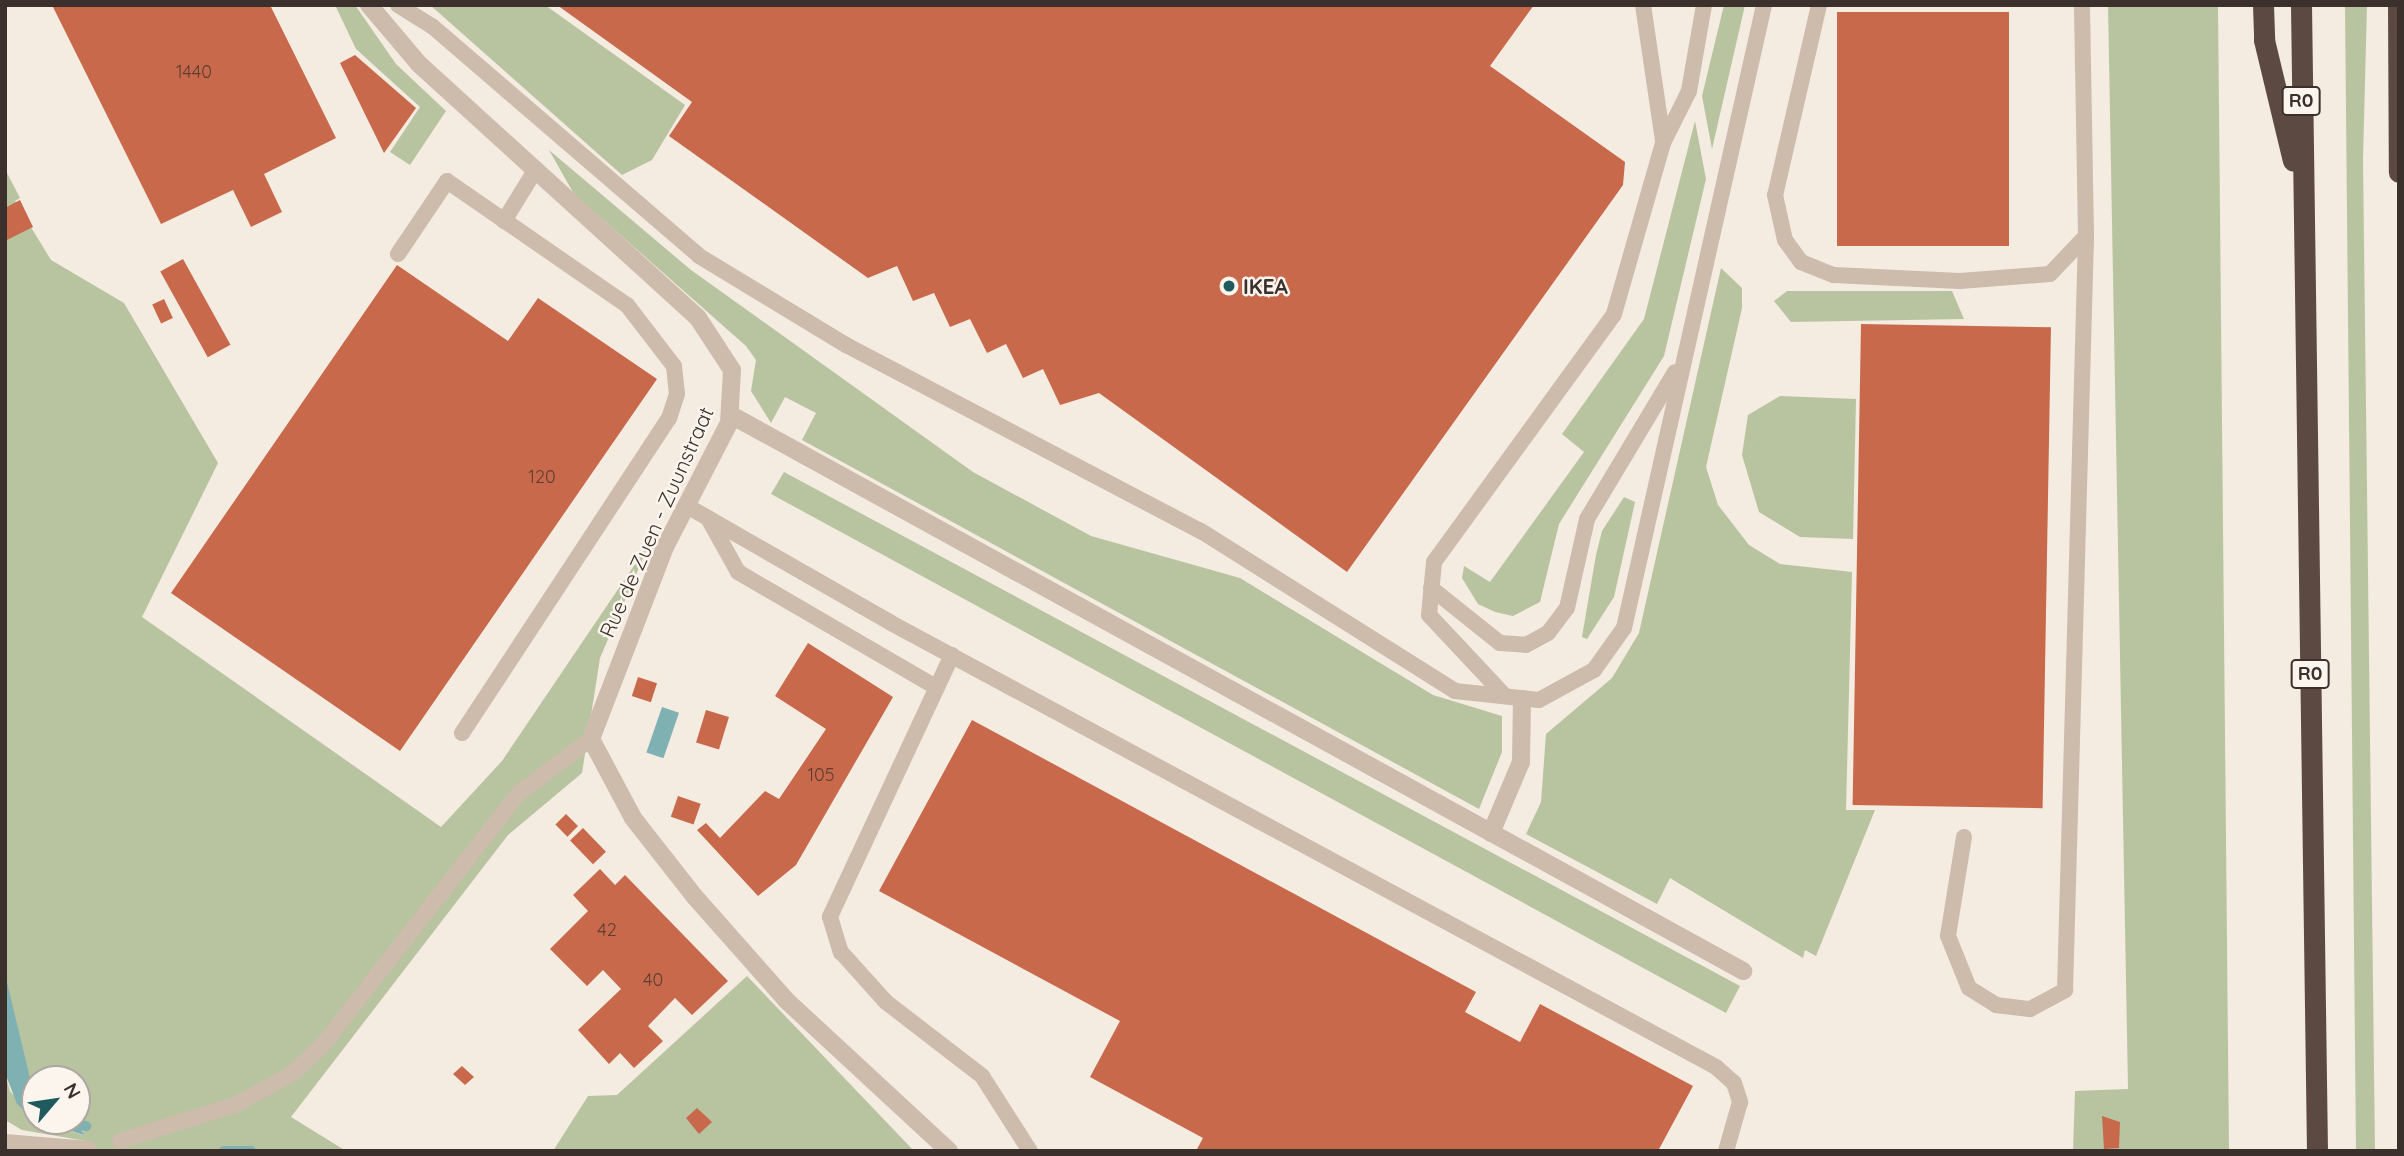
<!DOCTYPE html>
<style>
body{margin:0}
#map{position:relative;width:2404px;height:1156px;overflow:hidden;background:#f4ebe1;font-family:Quicksand,sans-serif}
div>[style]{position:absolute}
.green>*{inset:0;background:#b8c4a0}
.water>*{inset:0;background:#7fb0b2;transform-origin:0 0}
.stream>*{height:10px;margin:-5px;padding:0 5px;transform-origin:5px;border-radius:5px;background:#7fb0b2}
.building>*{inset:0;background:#c8694b;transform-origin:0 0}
.service>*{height:16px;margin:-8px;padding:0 8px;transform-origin:8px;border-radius:8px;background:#cdbbac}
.minor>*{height:18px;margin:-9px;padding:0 9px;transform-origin:9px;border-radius:9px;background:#cdbbac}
.motorway>*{height:21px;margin:-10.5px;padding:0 10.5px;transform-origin:10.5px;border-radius:10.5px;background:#5c4a42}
.dots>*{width:19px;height:19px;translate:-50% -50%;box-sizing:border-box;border:4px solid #fbf5ee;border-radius:50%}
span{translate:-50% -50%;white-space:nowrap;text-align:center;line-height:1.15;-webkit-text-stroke:5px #fbf5ee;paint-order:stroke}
.number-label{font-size:18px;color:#5e3e33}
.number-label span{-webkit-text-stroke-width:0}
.shield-label span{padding:2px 5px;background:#fbf5ee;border:2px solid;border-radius:5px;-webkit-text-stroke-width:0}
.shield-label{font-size:19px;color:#3b302b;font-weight:700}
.poi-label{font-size:21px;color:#3b302b;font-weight:700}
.left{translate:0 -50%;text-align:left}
.street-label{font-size:21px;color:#3b302b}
.frame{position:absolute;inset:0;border:7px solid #3b302b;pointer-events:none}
.north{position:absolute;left:21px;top:1065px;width:70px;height:70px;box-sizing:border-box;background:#fbf5ee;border:2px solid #aea6a0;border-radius:50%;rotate:61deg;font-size:19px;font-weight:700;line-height:28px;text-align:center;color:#3b302b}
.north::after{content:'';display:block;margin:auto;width:24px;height:32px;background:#1f5a5e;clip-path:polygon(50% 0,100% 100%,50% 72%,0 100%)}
</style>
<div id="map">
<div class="green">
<i style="clip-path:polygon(335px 5px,355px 5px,396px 64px,446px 111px,410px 165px,390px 152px,420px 107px,356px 49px)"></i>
<i style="clip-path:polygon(430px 5px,545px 5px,685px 105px,652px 160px,622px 175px)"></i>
<i style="clip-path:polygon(1724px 5px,1745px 5px,1712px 149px,1702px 96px)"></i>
<i style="clip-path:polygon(2108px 5px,2218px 5px,2229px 1151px,2073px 1151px,2075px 1091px,2128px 1089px)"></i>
<i style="clip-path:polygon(2345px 5px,2367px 5px,2363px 159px,2375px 1151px,2356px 1151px)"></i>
<i style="clip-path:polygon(1695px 121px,1706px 179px,1664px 356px,1559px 524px,1540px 602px,1513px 616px,1495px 612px,1478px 604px,1462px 578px,1464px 566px,1490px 582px,1584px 452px,1562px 434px,1644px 319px)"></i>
<i style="clip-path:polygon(549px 150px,691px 270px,973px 472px,1091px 536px,1240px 578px,1433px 695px,1502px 716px,1502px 752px,1479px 809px,802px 440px,816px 413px,785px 397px,771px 423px,751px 391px,756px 360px,746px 346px,574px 194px)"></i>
<i style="clip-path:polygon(5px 169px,20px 198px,15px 201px,51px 260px,124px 303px,218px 463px,142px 617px,441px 827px,502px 761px,650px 542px,600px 658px,582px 773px,508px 835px,291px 1117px,346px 1151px,91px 1151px,86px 1141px,22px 1130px,5px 1120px,5px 1073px,10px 1091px,35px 1121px,83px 1135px,77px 1079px,35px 1079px,35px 1099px,30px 1095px,5px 1004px)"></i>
<i style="clip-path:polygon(1721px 268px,1742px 288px,1742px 308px,1706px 467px,1718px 505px,1749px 545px,1780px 564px,1852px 572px,1846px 810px,1875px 810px,1816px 956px,1805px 950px,1803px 958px,1670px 878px,1657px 904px,1526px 834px,1541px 802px,1546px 734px,1612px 678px,1639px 633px)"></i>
<i style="clip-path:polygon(1787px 291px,1952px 291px,1964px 319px,1791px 322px,1774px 301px)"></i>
<i style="clip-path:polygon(1780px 396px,1856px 399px,1853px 539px,1800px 537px,1759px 512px,1742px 455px,1748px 415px)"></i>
<i style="clip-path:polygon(784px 472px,1740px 986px,1726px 1013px,771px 494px)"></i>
<i style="clip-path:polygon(1624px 497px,1635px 502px,1614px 597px,1587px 639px,1582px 637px,1596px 555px,1602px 531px)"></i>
<i style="clip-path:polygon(747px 976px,914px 1151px,553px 1151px,588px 1096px,617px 1095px)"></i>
</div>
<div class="water">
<i style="left:662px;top:707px;width:18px;height:48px;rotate:19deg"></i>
<i style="clip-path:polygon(5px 974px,35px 1099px,35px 1120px,17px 1104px,5px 1073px)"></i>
<i style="clip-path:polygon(77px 1120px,84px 1135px,37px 1121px,77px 1121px)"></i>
</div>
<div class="stream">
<i style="left:68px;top:1121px;width:19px;rotate:16deg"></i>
<i style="left:224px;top:1151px;width:27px"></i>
</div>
<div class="building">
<i style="clip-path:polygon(52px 5px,270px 5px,336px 138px,264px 174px,282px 212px,251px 227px,233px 190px,161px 224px)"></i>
<i style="clip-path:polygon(557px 5px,1534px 5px,1490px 66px,1625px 162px,1623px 185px,1347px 572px,1099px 393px,1060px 405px,1043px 369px,1023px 378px,1006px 344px,987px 353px,970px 319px,950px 327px,934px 293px,913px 301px,897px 266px,868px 278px,669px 136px,692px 102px)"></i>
<i style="left:2009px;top:12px;width:234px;height:172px;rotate:90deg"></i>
<i style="clip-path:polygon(355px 55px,416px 108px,384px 153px,340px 63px)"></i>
<i style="clip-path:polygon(20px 200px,33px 227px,5px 241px,5px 208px)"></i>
<i style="left:183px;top:259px;width:98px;height:26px;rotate:61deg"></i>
<i style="clip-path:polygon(397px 265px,508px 341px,538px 298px,657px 379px,400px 751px,171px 593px)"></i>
<i style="left:164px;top:299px;width:21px;height:13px;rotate:65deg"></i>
<i style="left:1861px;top:324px;width:190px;height:481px;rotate:1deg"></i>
<i style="clip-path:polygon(808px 643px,893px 697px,796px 865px,758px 896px,697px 830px,706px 823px,720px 838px,765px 791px,779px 799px,826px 729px,775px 696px)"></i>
<i style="left:638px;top:677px;width:20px;height:20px;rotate:18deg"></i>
<i style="left:706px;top:710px;width:24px;height:34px;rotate:17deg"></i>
<i style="clip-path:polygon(972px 720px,1476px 992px,1465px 1012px,1520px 1042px,1540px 1004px,1693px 1086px,1658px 1151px,1196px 1151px,1203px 1138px,1090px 1077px,1120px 1021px,879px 891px)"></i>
<i style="left:678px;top:796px;width:24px;height:22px;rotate:19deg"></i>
<i style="left:566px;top:814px;width:17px;height:15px;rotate:45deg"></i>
<i style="left:583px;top:828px;width:33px;height:18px;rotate:46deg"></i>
<i style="clip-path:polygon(600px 869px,615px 885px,625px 875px,728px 981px,692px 1015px,675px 998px,648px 1026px,663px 1041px,634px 1068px,620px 1053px,609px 1064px,578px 1030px,621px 989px,603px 970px,587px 986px,550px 949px,588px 911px,573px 895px)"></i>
<i style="clip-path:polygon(462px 1066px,474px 1077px,465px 1085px,453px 1074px)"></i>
<i style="clip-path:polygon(697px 1108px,712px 1122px,699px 1134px,686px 1118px)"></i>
<i style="clip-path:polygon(2102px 1116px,2120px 1122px,2119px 1148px,2104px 1149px)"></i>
</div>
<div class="service">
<i style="left:398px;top:5px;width:40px;rotate:32deg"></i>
<i style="left:432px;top:26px;width:352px;rotate:40.7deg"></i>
<i style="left:699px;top:256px;width:172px;rotate:31.2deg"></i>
<i style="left:846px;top:345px;width:401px;rotate:27.7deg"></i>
<i style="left:1201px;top:531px;width:300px;rotate:32.2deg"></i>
<i style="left:1455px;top:691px;width:84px;rotate:6.1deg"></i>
<i style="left:1539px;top:700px;width:63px;rotate:-28.6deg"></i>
<i style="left:1594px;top:670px;width:52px;rotate:-54.5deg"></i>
<i style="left:1624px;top:628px;width:639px;rotate:-77.33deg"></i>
<i style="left:1643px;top:5px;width:137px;rotate:81.6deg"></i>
<i style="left:1819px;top:5px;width:195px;rotate:103deg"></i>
<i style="left:1775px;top:195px;width:46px;rotate:77.5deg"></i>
<i style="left:1785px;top:240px;width:27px;rotate:54deg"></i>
<i style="left:1801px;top:262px;width:35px;rotate:22deg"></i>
<i style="left:1834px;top:275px;width:126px;rotate:2.7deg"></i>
<i style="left:1960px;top:281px;width:90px;rotate:-4.4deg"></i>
<i style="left:2050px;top:274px;width:52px;rotate:-46.5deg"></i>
<i style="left:2086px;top:236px;width:231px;rotate:-91deg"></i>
<i style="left:504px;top:221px;width:61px;rotate:-58.4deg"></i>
<i style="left:398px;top:254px;width:88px;rotate:-56.1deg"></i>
<i style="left:447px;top:181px;width:219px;rotate:34.6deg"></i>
<i style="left:627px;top:305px;width:77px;rotate:52.4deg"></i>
<i style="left:674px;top:366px;width:28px;rotate:84deg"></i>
<i style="left:677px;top:394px;width:25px;rotate:108deg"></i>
<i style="left:669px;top:418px;width:377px;rotate:123.3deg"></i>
<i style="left:687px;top:506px;width:235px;rotate:29.8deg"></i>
<i style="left:891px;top:623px;width:937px;rotate:28.29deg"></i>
<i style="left:1716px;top:1067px;width:24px;rotate:42deg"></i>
<i style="left:1734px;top:1083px;width:20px;rotate:72deg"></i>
<i style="left:1740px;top:1102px;width:51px;rotate:105.9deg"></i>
<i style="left:708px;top:518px;width:62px;rotate:60.9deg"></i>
<i style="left:738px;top:572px;width:230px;rotate:30.2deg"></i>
<i style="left:1431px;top:588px;width:88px;rotate:38.6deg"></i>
<i style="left:1500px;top:643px;width:26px;rotate:4deg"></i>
<i style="left:1526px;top:645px;width:25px;rotate:-29deg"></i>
<i style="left:1548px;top:633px;width:31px;rotate:-53deg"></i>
<i style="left:1567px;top:608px;width:91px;rotate:-77.3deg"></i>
<i style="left:1587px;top:519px;width:171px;rotate:-59.1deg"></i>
<i style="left:952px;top:655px;width:289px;rotate:115deg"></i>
<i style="left:830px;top:917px;width:37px;rotate:73deg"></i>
<i style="left:841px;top:952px;width:67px;rotate:48deg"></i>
<i style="left:886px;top:1002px;width:121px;rotate:37.6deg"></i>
<i style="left:982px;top:1076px;width:89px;rotate:57.4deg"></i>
<i style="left:1505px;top:696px;width:111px;rotate:-133.2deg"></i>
<i style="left:1429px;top:615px;width:53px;rotate:-84.6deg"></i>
<i style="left:1434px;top:562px;width:306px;rotate:-54deg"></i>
<i style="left:1614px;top:314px;width:178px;rotate:-74deg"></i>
<i style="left:1663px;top:143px;width:58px;rotate:-63.4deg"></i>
<i style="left:1689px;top:91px;width:87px;rotate:-80.1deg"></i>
<i style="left:1964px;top:837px;width:100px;rotate:99.2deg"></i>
<i style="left:1948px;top:936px;width:56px;rotate:68deg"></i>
<i style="left:1969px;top:988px;width:32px;rotate:32deg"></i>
<i style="left:1996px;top:1005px;width:34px;rotate:7deg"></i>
<i style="left:2030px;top:1009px;width:40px;rotate:-28deg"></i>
<i style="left:2065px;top:990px;width:754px;rotate:-88.4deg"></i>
<i style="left:120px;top:1141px;width:123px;rotate:-17.5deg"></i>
<i style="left:237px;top:1104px;width:64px;rotate:-29deg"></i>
<i style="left:293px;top:1073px;width:45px;rotate:-44.1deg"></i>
<i style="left:325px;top:1042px;width:316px;rotate:-52.1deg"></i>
<i style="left:519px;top:793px;width:90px;rotate:-36.9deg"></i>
</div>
<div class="minor">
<i style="left:369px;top:5px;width:77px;rotate:49.7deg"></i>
<i style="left:419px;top:64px;width:377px;rotate:42.3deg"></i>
<i style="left:698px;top:318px;width:62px;rotate:56.8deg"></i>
<i style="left:732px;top:370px;width:53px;rotate:93.2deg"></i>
<i style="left:729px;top:423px;width:140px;rotate:117.3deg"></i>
<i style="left:665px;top:547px;width:206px;rotate:111.1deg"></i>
<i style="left:591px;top:739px;width:89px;rotate:62deg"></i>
<i style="left:633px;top:818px;width:100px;rotate:51.9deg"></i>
<i style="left:695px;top:897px;width:139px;rotate:48.5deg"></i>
<i style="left:787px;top:1001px;width:221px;rotate:42.8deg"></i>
<i style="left:731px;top:415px;width:1155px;rotate:28.78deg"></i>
<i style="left:1491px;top:833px;width:77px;rotate:-67.1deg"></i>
<i style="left:1521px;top:762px;width:63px;rotate:-89.1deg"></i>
<i style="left:5px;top:1143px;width:84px;rotate:4.8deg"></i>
</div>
<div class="motorway">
<i style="left:2263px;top:5px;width:35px;rotate:88deg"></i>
<i style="left:2264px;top:40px;width:124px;rotate:76.5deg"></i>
<i style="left:2301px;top:5px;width:1146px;rotate:89.2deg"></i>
<i style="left:2398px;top:5px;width:167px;rotate:89.7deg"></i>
</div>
<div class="dots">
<i style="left:1229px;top:286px;background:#1f5a5e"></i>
</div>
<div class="number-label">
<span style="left:194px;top:72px">1440</span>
<span style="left:542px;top:477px">120</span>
<span style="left:821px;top:775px">105</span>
<span style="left:607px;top:930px">42</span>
<span style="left:653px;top:980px">40</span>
</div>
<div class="shield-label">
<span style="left:2301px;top:101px">R0</span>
<span style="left:2310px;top:674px">R0</span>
</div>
<div class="poi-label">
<span class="left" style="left:1243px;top:286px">IKEA</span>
</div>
<div class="street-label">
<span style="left:656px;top:522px;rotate:-66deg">Rue de Zuen - Zuunstraat</span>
</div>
<div class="frame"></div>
<div class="north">N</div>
</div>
